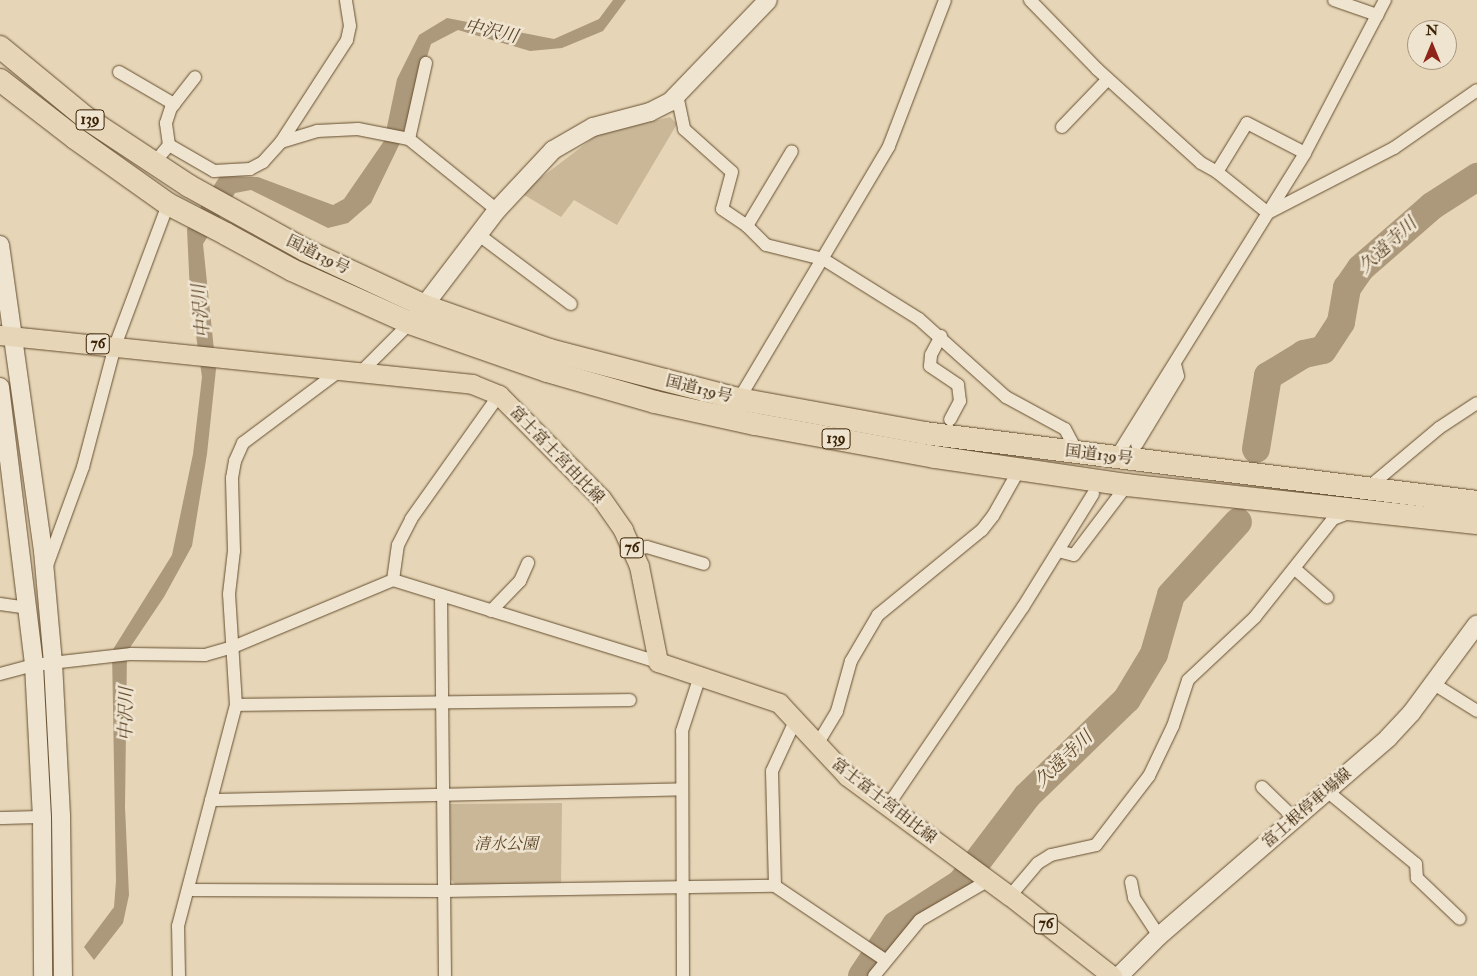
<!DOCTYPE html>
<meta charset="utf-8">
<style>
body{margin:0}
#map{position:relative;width:1477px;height:976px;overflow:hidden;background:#e6d5b6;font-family:"IM FELL Double Pica","Noto Serif JP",serif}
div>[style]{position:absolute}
.green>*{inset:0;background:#c9b798}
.water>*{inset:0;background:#ac987a}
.river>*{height:28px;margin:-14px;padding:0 14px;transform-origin:14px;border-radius:14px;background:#ac987a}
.roads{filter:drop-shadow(0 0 1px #664f31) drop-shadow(0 0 1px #664f31)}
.street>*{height:12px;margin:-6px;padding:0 6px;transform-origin:6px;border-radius:6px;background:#efe4d0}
.secondary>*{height:18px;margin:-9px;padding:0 9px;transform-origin:9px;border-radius:9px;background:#efe4d0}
.primary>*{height:19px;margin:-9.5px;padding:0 9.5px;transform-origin:9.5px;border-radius:9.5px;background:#e6d5b6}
.highway>*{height:22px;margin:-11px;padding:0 11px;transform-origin:11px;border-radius:11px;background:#e6d5b6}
span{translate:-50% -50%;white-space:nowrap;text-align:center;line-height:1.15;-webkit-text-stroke:5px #efe4d0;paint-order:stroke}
.shield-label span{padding:1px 4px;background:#efe4d0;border:1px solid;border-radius:4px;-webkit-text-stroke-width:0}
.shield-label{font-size:15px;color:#3b2205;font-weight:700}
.street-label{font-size:16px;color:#3b2205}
.park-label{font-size:16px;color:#5e472a;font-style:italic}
.water-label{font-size:18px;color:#5d4528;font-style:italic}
.north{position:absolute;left:1407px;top:20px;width:50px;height:50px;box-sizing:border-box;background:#efe4d0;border:1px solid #a7967f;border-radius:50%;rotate:0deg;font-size:14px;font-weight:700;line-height:20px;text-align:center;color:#3b2205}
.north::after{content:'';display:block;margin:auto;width:18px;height:22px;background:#8f2418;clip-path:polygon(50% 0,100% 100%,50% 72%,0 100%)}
</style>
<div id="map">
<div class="green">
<i style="clip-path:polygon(670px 117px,677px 124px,617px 225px,574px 200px,561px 217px,521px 193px,597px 135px)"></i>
<i style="clip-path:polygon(562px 803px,561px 884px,456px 885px,451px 880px,450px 804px)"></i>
</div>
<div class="water">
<i style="clip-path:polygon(613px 0,626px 0,603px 31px,562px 48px,530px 51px,458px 30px,431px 44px,400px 143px,371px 203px,348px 223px,328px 228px,251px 190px,235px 193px,203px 244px,216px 369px,207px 454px,192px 546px,164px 597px,127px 652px,125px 807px,129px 895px,123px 923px,94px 960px,84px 947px,114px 907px,116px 881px,112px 651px,172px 555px,193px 454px,202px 377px,190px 293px,187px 229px,220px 176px,258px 177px,333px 205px,344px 199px,384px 141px,397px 79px,419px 35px,447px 18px,554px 39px,599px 19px)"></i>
</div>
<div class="river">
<i style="left:1256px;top:449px;width:74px;rotate:-80.7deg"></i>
<i style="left:1268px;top:376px;width:42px;rotate:-31.4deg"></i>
<i style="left:1304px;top:354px;width:19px;rotate:-12deg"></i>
<i style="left:1323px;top:350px;width:33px;rotate:-57deg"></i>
<i style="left:1341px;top:322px;width:35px;rotate:-80deg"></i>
<i style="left:1347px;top:288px;width:24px;rotate:-55deg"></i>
<i style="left:1361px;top:268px;width:94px;rotate:-41.1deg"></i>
<i style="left:1432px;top:206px;width:54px;rotate:-32.8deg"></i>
<i style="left:862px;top:976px;width:61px;rotate:-56.3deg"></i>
<i style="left:896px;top:925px;width:77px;rotate:-32.9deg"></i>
<i style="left:961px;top:883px;width:109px;rotate:-52.8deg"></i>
<i style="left:1027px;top:796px;width:139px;rotate:-44.1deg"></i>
<i style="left:1127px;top:699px;width:52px;rotate:-59deg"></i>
<i style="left:1154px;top:654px;width:61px;rotate:-73.9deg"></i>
<i style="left:1171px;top:595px;width:99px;rotate:-47.5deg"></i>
</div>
<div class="roads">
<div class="street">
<i style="left:1030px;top:0;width:96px;rotate:45.8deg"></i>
<i style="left:1097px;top:69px;width:140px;rotate:42.1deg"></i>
<i style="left:1201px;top:163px;width:18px;rotate:29deg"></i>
<i style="left:1217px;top:172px;width:65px;rotate:38.8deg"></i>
<i style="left:1268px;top:213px;width:142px;rotate:-27.3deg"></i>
<i style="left:1394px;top:148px;width:101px;rotate:-34.9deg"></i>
<i style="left:1334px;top:0;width:46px;rotate:19.2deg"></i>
<i style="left:119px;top:72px;width:64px;rotate:30.2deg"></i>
<i style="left:677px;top:95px;width:35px;rotate:78deg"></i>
<i style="left:684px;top:129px;width:64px;rotate:41.9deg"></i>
<i style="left:732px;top:172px;width:38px;rotate:105deg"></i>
<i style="left:722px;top:209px;width:30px;rotate:34deg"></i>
<i style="left:747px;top:226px;width:27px;rotate:45deg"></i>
<i style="left:766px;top:245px;width:59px;rotate:13.8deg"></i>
<i style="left:823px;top:259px;width:113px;rotate:32deg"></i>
<i style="left:919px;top:319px;width:117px;rotate:41.9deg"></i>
<i style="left:1006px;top:397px;width:67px;rotate:28.5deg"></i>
<i style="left:1065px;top:429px;width:27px;rotate:62deg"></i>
<i style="left:1062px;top:127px;width:66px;rotate:-46.2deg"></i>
<i style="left:409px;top:139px;width:78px;rotate:-77.4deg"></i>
<i style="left:281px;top:142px;width:121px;rotate:-57.1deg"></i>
<i style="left:347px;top:40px;width:14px;rotate:-78deg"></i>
<i style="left:350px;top:26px;width:26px;rotate:-99deg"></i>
<i style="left:169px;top:145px;width:22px;rotate:-98deg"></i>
<i style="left:166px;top:123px;width:16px;rotate:-72deg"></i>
<i style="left:171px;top:108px;width:39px;rotate:-52deg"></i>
<i style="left:154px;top:163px;width:23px;rotate:-50deg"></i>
<i style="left:169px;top:145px;width:52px;rotate:30deg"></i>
<i style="left:214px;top:171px;width:36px;rotate:-3deg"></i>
<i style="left:250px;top:169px;width:15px;rotate:-28deg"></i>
<i style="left:263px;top:162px;width:27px;rotate:-48deg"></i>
<i style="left:281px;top:142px;width:38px;rotate:-17deg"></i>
<i style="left:317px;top:131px;width:41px;rotate:-2.8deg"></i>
<i style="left:358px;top:129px;width:52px;rotate:11.1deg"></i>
<i style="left:409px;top:139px;width:113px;rotate:38.9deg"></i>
<i style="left:1217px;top:172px;width:57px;rotate:-58.5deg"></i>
<i style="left:1247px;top:123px;width:65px;rotate:27.3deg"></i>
<i style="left:747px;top:226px;width:87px;rotate:-59deg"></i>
<i style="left:479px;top:235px;width:115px;rotate:36.9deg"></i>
<i style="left:941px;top:336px;width:21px;rotate:118deg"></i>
<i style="left:931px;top:355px;width:11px;rotate:95deg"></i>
<i style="left:930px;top:366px;width:34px;rotate:34deg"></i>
<i style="left:958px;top:385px;width:16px;rotate:83deg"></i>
<i style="left:960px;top:401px;width:21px;rotate:118deg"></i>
<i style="left:359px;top:374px;width:72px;rotate:-45deg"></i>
<i style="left:739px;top:399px;width:294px;rotate:-59.3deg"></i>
<i style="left:889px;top:146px;width:156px;rotate:-69deg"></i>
<i style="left:1137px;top:444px;width:79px;rotate:-58.9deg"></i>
<i style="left:1178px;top:376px;width:12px;rotate:-104deg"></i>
<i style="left:1116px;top:457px;width:358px;rotate:-58.1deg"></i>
<i style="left:1305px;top:153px;width:173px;rotate:-62.4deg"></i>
<i style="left:1370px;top:486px;width:90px;rotate:-40deg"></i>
<i style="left:1439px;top:428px;width:45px;rotate:-33.3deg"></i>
<i style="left:633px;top:550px;width:14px;rotate:-12deg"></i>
<i style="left:647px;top:547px;width:59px;rotate:16.6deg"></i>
<i style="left:1058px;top:551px;width:16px;rotate:14deg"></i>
<i style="left:1074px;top:555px;width:88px;rotate:-52.9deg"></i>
<i style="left:1295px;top:569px;width:43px;rotate:41.2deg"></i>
<i style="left:45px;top:571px;width:111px;rotate:-69.9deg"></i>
<i style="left:83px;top:467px;width:125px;rotate:-75.2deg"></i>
<i style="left:115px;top:346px;width:152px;rotate:-69.5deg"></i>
<i style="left:393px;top:580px;width:35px;rotate:-82deg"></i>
<i style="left:398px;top:545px;width:29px;rotate:-63deg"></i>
<i style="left:411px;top:519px;width:152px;rotate:-54.6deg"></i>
<i style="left:441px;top:595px;width:381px;rotate:89.4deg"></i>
<i style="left:0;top:604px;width:28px;rotate:8deg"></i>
<i style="left:491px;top:611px;width:42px;rotate:-46deg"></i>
<i style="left:520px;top:581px;width:20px;rotate:-66deg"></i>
<i style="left:0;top:674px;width:35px;rotate:-15deg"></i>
<i style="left:34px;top:665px;width:98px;rotate:-6.5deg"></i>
<i style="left:131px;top:654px;width:74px;rotate:0.8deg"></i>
<i style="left:205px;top:655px;width:29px;rotate:-16deg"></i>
<i style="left:233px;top:647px;width:173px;rotate:-22.7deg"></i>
<i style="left:393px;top:580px;width:277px;rotate:17.2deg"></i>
<i style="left:1434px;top:684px;width:51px;rotate:32.1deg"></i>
<i style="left:236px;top:705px;width:394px;rotate:-0.7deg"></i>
<i style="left:818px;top:743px;width:37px;rotate:-59deg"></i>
<i style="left:837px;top:711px;width:52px;rotate:-74.4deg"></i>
<i style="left:851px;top:661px;width:53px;rotate:-59.6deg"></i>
<i style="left:878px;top:615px;width:134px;rotate:-39.3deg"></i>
<i style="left:982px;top:530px;width:18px;rotate:-52deg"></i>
<i style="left:993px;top:516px;width:55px;rotate:-60.6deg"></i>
<i style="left:1262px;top:787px;width:46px;rotate:44.1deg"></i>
<i style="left:1327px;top:791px;width:115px;rotate:39.4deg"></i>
<i style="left:1416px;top:864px;width:14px;rotate:86deg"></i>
<i style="left:1417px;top:878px;width:59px;rotate:43.6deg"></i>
<i style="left:211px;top:800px;width:469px;rotate:-1.3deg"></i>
<i style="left:887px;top:807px;width:242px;rotate:-55.8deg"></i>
<i style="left:1023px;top:607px;width:133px;rotate:-58.2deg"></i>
<i style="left:0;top:818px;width:42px;rotate:-1.4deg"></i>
<i style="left:1131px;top:882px;width:16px;rotate:79deg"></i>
<i style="left:1134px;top:898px;width:45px;rotate:56.7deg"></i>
<i style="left:775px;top:886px;width:115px;rotate:-91.5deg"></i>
<i style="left:772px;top:771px;width:57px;rotate:-65.2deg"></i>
<i style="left:188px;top:890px;width:255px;rotate:0.2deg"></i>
<i style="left:443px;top:891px;width:332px;rotate:-0.9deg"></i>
<i style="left:775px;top:886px;width:133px;rotate:33.9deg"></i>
<i style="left:1010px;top:896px;width:43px;rotate:-49.7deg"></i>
<i style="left:1038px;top:863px;width:15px;rotate:-32deg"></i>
<i style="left:1051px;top:855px;width:46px;rotate:-12.5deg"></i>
<i style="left:1096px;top:845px;width:87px;rotate:-52.5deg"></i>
<i style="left:1149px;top:776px;width:55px;rotate:-64.4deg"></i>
<i style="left:1173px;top:726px;width:48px;rotate:-71.9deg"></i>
<i style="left:1188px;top:680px;width:92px;rotate:-43.2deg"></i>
<i style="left:1255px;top:617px;width:125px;rotate:-51.5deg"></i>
<i style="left:1333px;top:519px;width:17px;rotate:-21deg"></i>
<i style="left:179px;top:976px;width:50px;rotate:-91.1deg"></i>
<i style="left:178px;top:926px;width:228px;rotate:-75.3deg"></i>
<i style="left:236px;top:705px;width:111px;rotate:-93.6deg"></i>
<i style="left:229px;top:594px;width:43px;rotate:-83.4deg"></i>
<i style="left:234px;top:551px;width:73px;rotate:-91.6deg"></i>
<i style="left:232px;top:478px;width:17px;rotate:-80deg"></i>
<i style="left:235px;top:461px;width:20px;rotate:-66deg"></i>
<i style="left:243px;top:443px;width:119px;rotate:-36.8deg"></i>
<i style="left:683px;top:976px;width:245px;rotate:-90.2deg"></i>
<i style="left:682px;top:731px;width:58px;rotate:-71.9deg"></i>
<i style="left:874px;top:976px;width:72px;rotate:-50.6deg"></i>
<i style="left:920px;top:920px;width:80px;rotate:-30.1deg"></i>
</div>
<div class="secondary">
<i style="left:0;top:245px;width:309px;rotate:82deg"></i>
<i style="left:43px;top:551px;width:112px;rotate:84.9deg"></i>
<i style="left:53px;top:663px;width:153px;rotate:87deg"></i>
<i style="left:61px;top:816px;width:160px;rotate:89.3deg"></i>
<i style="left:417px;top:315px;width:132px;rotate:-52.7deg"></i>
<i style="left:497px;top:210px;width:82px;rotate:-47deg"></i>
<i style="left:553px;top:150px;width:46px;rotate:-29.9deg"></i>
<i style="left:593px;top:127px;width:59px;rotate:-14.7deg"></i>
<i style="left:650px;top:112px;width:22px;rotate:-27deg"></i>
<i style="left:670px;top:102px;width:141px;rotate:-46.1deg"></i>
<i style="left:0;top:387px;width:280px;rotate:83deg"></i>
<i style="left:34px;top:665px;width:152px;rotate:87deg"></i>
<i style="left:42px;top:817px;width:159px;rotate:89.6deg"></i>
<i style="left:1119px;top:976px;width:57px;rotate:-45deg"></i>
<i style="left:1159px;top:936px;width:303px;rotate:-40.8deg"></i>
<i style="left:1388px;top:738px;width:35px;rotate:-47deg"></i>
<i style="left:1412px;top:712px;width:109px;rotate:-53.5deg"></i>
</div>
<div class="primary">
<i style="left:0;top:335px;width:475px;rotate:5.9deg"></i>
<i style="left:472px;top:384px;width:29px;rotate:22deg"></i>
<i style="left:499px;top:395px;width:145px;rotate:45.3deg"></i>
<i style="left:601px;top:498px;width:39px;rotate:55deg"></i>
<i style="left:623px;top:530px;width:39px;rotate:66deg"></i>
<i style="left:639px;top:566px;width:98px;rotate:78.8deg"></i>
<i style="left:658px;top:662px;width:128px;rotate:18.7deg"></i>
<i style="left:779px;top:703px;width:100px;rotate:47deg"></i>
<i style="left:847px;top:776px;width:202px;rotate:36.4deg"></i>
<i style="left:1010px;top:896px;width:130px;rotate:38.1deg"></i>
</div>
<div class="highway">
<i style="left:0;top:47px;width:112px;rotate:39.5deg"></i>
<i style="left:86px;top:118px;width:123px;rotate:33.4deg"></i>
<i style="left:189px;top:186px;width:132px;rotate:28.9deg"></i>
<i style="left:305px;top:250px;width:132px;rotate:25deg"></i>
<i style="left:425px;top:306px;width:132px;rotate:19.5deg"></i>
<i style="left:549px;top:350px;width:196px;rotate:14.5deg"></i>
<i style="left:739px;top:399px;width:188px;rotate:10.4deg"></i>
<i style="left:924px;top:433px;width:557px;rotate:7.11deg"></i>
<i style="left:0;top:80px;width:95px;rotate:37.7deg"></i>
<i style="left:75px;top:138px;width:114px;rotate:35.4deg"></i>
<i style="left:168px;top:204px;width:65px;rotate:27.3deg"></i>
<i style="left:226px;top:234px;width:75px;rotate:28.6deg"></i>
<i style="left:292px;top:270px;width:129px;rotate:24.2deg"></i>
<i style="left:410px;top:323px;width:145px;rotate:19.3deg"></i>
<i style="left:547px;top:371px;width:112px;rotate:16deg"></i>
<i style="left:655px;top:402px;width:102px;rotate:12.4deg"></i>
<i style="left:755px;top:424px;width:183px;rotate:10.4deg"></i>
<i style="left:935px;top:457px;width:194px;rotate:8.3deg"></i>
<i style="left:1127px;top:485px;width:352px;rotate:6.2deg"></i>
</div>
</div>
<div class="shield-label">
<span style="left:90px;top:120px">139</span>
<span style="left:98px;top:344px">76</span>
<span style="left:836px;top:439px">139</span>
<span style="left:632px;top:548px">76</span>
<span style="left:1046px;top:924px">76</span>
</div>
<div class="street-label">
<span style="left:318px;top:255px;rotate:26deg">国道139号</span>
<span style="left:699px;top:389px;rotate:14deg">国道139号</span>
<span style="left:557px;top:455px;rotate:46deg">富士富士宮由比線</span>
<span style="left:1099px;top:455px;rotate:7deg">国道139号</span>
<span style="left:884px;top:801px;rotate:38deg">富士富士宮由比線</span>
<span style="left:1307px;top:808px;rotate:-41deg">富士根停車場線</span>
</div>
<div class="park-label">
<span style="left:506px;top:844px">清水公園</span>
</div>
<div class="water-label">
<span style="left:491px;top:32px;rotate:13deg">中沢川</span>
<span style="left:1388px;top:246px;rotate:-43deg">久遠寺川</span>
<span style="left:202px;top:311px;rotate:-95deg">中沢川</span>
<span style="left:127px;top:714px;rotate:-89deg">中沢川</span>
<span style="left:1064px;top:760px;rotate:-44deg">久遠寺川</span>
</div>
<div class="north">N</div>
</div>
